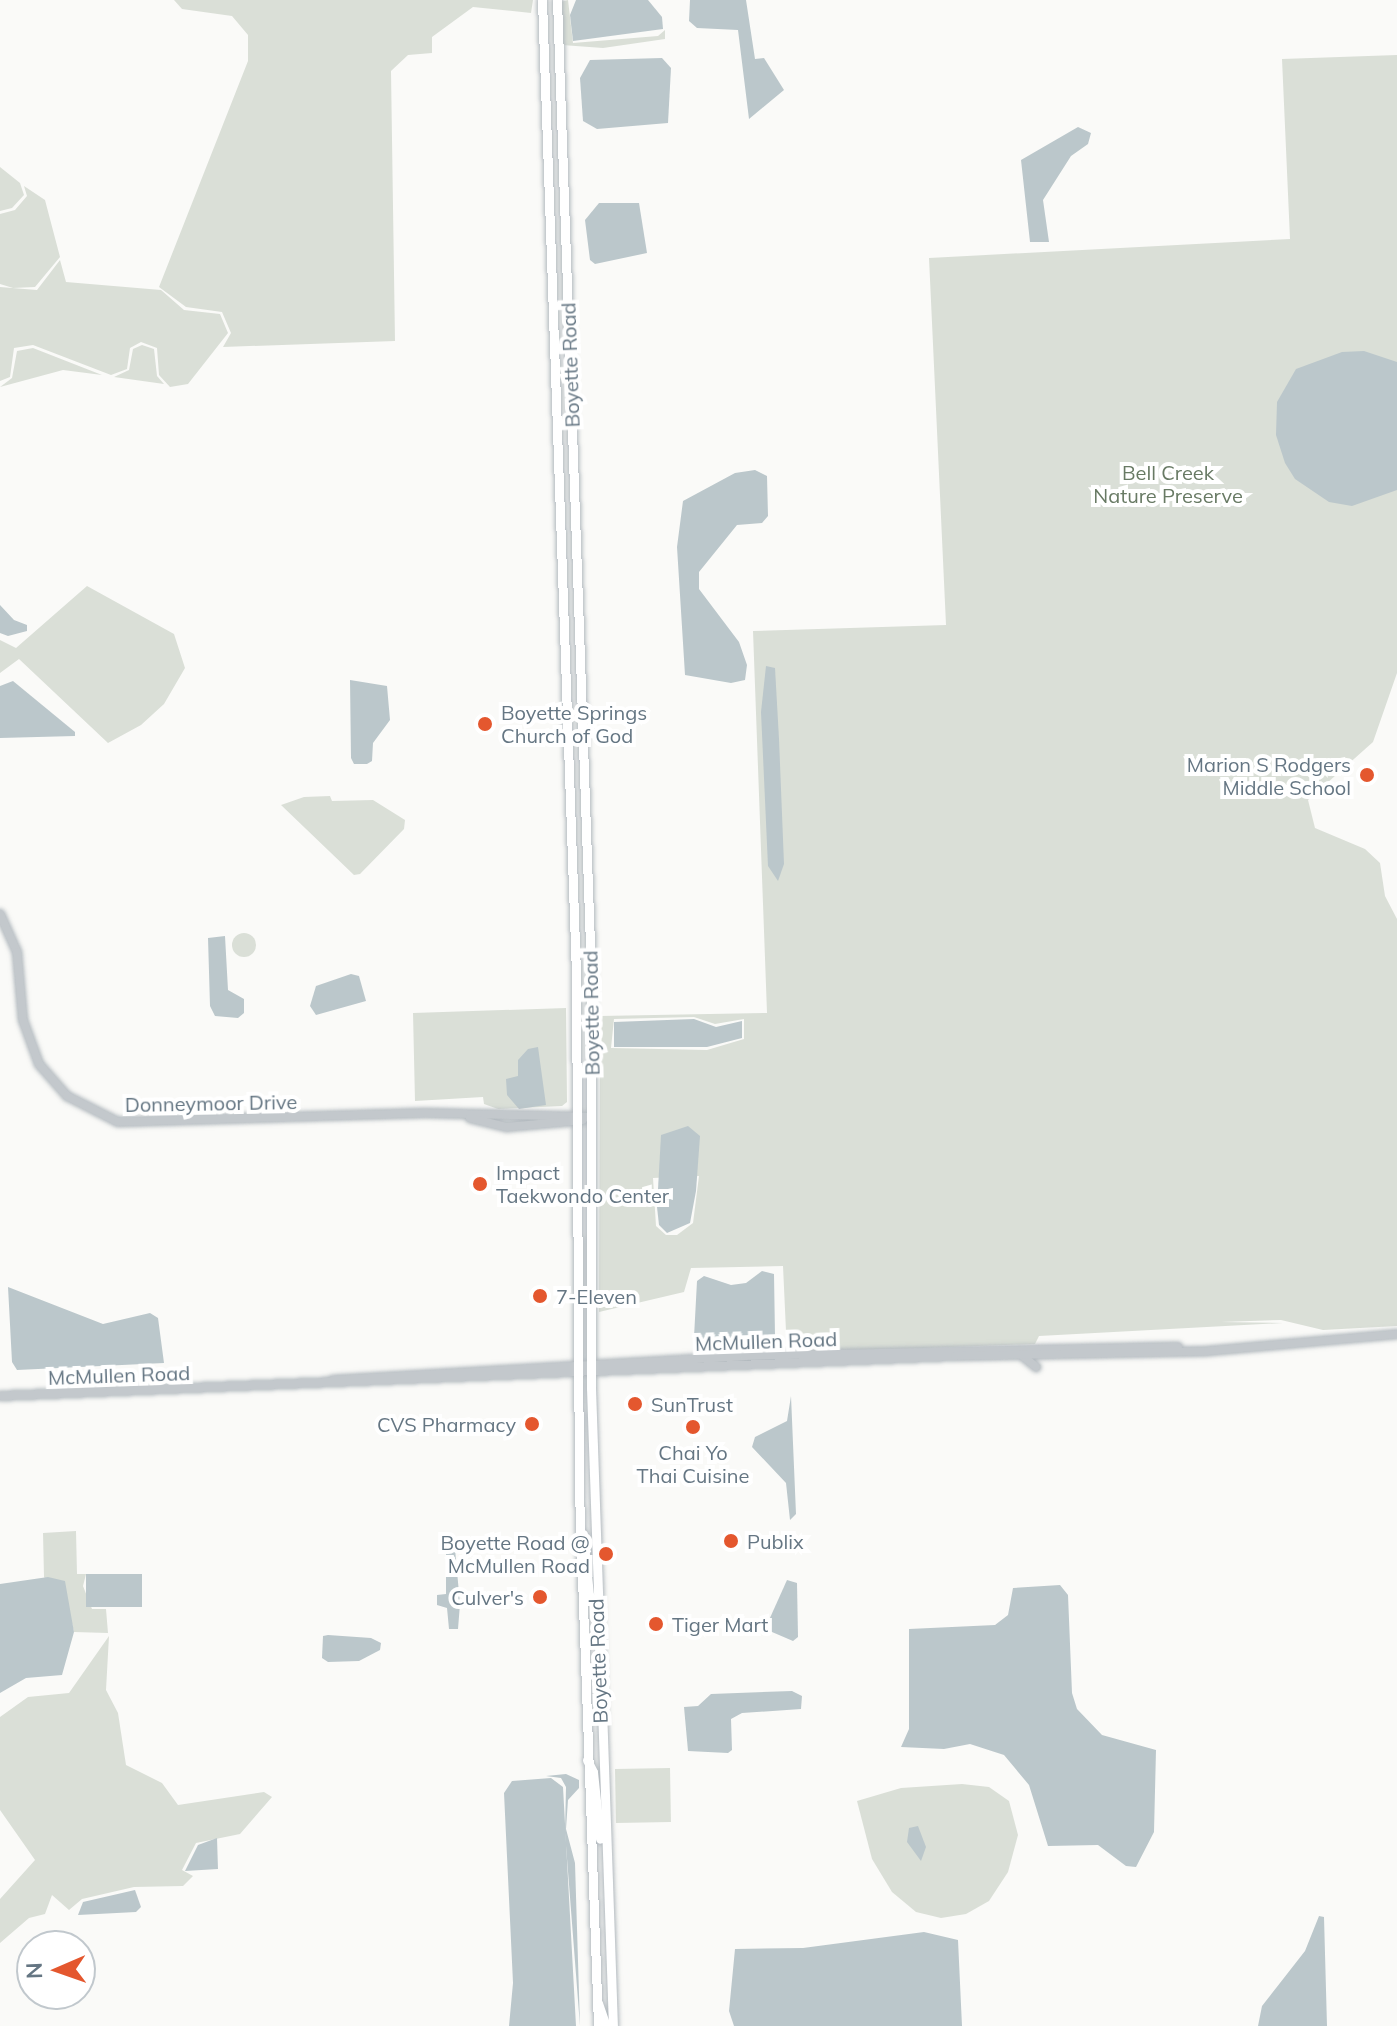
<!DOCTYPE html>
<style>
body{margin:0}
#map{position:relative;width:1397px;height:2026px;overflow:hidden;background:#fafaf8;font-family:Mulish,sans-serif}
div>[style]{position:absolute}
.green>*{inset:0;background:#dadfd7;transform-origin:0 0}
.round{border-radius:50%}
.water>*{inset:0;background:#bbc7cb;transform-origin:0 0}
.roads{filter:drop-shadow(0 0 2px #b3babf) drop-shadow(0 0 2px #b3babf)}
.tertiary>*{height:8px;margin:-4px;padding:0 4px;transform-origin:4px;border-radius:4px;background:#c3c8cc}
.secondary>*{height:9px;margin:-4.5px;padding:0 4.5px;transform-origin:4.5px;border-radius:4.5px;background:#fff}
.dots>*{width:22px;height:22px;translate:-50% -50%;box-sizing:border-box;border:4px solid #fff;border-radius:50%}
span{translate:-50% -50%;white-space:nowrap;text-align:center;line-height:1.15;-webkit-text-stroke:8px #fff;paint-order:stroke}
.street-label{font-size:20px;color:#657683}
.park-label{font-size:20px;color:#687a64}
.poi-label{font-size:20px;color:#657683}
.left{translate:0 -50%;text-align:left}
.right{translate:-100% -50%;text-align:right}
.north{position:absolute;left:16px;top:1930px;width:80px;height:80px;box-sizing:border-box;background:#fff;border:2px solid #c1c8cd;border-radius:50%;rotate:268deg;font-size:22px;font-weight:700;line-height:32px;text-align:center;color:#657683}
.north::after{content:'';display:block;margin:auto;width:28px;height:36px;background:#e4572e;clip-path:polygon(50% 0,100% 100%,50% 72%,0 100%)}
</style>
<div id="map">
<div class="green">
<i style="clip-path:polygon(174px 0,533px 0,531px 13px,473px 7px,432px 37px,432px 53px,408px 55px,391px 71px,395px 341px,223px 347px,231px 333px,222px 312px,186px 307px,159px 287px,248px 61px,248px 35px,232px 16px,182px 9px)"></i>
<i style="clip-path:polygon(568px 0,573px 43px,658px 36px,665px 30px,665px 39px,603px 48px,562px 45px,560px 2px)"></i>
<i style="clip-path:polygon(evenodd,1397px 55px,1397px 673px,1373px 742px,1308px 800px,1315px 828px,1365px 849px,1380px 863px,1385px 896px,1397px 919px,1397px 1326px,1323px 1330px,1281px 1320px,1221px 1322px,1283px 1323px,1039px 1336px,1035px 1344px,787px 1353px,783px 1266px,691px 1268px,684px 1292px,599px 1312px,600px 1016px,767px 1013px,753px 631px,946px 625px,929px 258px,1290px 239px,1282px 59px,1397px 55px,694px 1017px,715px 1024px,744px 1019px,744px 1039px,707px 1050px,611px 1048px,614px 1019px,694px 1017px,1397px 55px,699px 1176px,693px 1223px,677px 1235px,666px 1235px,656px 1226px,653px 1178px,699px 1176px)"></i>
<i style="clip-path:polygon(0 167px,20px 183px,24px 195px,12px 208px,0 211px)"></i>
<i style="clip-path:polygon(24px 186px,45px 200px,60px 257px,35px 287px,13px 288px,0 284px,0 214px,15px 210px,27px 196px)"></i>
<i style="clip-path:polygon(60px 260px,66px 282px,161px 290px,184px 310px,220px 314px,228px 333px,188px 384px,170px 387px,159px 375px,157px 348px,141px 342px,130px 348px,127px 369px,111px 375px,33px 345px,14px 348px,10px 377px,0 381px,0 287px,37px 290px)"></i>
<i style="clip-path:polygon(142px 345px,154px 349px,157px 376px,164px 384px,114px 377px,129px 370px,133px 349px)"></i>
<i style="clip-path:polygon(33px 348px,102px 375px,63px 370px,0 387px,12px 378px,17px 351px)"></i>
<i style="clip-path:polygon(87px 586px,174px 634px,185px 668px,164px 704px,141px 725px,108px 743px,19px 659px,0 673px,0 640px,16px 648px)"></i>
<i style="clip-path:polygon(330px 796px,332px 801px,373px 800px,405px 820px,404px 829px,360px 874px,354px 875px,281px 805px,304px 797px)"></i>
<i class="round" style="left:232px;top:933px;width:24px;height:24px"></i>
<i style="clip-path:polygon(566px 1008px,567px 1102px,562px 1106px,498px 1109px,484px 1104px,483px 1097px,415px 1101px,413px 1013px)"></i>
<i style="clip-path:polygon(76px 1531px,77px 1574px,86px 1574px,83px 1586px,92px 1609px,106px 1609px,108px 1633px,74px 1632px,70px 1615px,44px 1577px,43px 1533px)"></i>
<i style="clip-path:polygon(109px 1636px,106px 1690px,118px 1713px,126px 1765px,162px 1783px,178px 1805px,264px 1792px,272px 1797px,240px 1834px,196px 1843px,182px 1870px,193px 1876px,183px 1886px,134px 1887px,82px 1899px,69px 1910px,52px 1895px,45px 1914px,29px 1918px,0 1943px,0 1899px,35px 1860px,0 1810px,0 1717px,28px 1697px,69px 1693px)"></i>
<i style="left:670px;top:1768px;width:54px;height:55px;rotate:89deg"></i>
<i style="clip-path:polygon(962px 1784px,989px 1787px,1009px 1801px,1018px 1835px,1008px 1872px,989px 1901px,966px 1914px,941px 1918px,916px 1912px,892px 1892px,872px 1859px,857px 1801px,901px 1788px)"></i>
</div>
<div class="water">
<i style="clip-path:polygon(576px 0,648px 0,662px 17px,663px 29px,573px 41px,570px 15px)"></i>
<i style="clip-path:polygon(690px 0,746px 0,755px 59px,764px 58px,784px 90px,749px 119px,738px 30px,697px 28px,689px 21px)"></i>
<i style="clip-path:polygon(662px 58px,671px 68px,668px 123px,597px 129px,583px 121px,580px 78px,590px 60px)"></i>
<i style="clip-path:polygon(1078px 127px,1091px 133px,1088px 144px,1071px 156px,1043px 200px,1049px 242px,1030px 242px,1021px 160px)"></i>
<i style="clip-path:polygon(599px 203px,639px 203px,647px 253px,595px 264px,590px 260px,585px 220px)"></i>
<i style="clip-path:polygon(1364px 351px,1397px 362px,1397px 490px,1352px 506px,1329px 502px,1295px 479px,1285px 463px,1276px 435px,1277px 402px,1296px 369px,1342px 352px)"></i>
<i style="clip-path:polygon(755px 470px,767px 476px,768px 516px,762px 523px,737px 525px,699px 572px,699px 589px,739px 642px,747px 665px,745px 680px,731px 683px,685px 675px,677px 547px,683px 501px,735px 473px)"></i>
<i style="clip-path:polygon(0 605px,14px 620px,27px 625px,27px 631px,8px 636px,0 633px)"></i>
<i style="clip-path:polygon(766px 666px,775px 668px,779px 739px,784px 864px,778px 881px,768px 866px,761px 712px)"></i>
<i style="clip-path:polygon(350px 680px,387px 686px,390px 720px,373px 743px,372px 761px,367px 764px,354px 764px,351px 758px)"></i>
<i style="clip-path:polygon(13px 681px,75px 732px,75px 736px,0 738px,0 686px)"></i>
<i style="clip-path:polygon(225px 936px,228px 990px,244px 999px,244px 1013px,238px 1018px,215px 1016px,210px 1006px,208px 938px)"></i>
<i style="clip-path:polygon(351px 974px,359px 976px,366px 1001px,316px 1015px,310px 1006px,316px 986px)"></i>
<i style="clip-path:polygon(694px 1019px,716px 1027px,742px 1021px,742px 1038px,707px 1047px,614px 1047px,614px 1022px)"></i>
<i style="clip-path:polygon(538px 1047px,546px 1105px,519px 1109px,507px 1095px,506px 1079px,518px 1076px,518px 1060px,528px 1049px)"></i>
<i style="clip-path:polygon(688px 1126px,700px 1136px,696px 1191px,690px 1223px,667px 1233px,659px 1225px,657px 1207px,661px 1135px)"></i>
<i style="clip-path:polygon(762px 1271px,774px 1274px,775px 1336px,701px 1344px,694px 1337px,697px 1281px,704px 1276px,731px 1285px,746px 1283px)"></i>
<i style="clip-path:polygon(8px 1287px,103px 1324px,150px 1313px,158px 1318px,164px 1363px,17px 1370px,12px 1362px)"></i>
<i style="clip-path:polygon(791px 1396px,796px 1514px,790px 1520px,786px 1483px,752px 1447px,755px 1437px,787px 1421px)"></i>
<i style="clip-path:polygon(454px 1538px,460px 1604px,458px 1629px,449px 1629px,447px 1608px,437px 1605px,437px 1595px,446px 1594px,446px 1541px)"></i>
<i style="left:86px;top:1574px;width:56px;height:33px"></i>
<i style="clip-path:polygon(48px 1577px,65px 1581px,74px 1632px,62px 1675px,26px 1678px,0 1693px,0 1584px)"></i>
<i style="clip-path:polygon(787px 1580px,797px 1583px,798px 1637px,793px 1641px,765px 1629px)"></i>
<i style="clip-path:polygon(1060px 1585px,1068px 1595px,1072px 1693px,1077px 1709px,1102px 1735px,1156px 1750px,1154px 1832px,1136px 1867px,1126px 1866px,1098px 1845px,1048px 1846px,1029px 1785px,1004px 1755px,970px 1744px,944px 1749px,901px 1747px,909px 1729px,909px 1629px,995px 1625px,1008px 1615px,1013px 1588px)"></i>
<i style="clip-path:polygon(328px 1635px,371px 1638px,381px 1643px,380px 1650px,359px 1661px,328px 1662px,322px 1658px,323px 1636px)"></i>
<i style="clip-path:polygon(792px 1691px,802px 1696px,801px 1709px,742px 1713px,731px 1719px,732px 1750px,728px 1753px,688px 1751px,684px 1707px,698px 1706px,711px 1694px)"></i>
<i style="clip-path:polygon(566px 1774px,579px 1780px,579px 1788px,568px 1800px,566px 1829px,575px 1863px,580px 2026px,565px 1833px,566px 1787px,561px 1778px,546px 1776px)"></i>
<i style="clip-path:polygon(551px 1778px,563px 1787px,576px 2026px,509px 2026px,513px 1983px,504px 1793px,512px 1781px)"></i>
<i style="clip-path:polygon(918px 1826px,926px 1847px,921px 1861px,907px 1842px,909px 1828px)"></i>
<i style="clip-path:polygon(217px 1838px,218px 1869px,185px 1871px,198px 1845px)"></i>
<i style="clip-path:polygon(135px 1890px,141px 1907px,136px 1912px,78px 1915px,83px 1902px)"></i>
<i style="clip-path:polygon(1319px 1916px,1324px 1917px,1327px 2026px,1258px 2026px,1262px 2006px,1305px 1951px)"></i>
<i style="clip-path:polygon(924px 1932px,958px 1940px,962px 2026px,734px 2026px,729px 2011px,735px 1949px,803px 1948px)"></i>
</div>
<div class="roads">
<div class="tertiary">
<i style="left:0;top:914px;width:42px;rotate:65.9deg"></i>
<i style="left:17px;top:952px;width:68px;rotate:85deg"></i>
<i style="left:23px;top:1020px;width:47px;rotate:70deg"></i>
<i style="left:39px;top:1064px;width:43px;rotate:48.8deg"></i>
<i style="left:67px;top:1096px;width:57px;rotate:27deg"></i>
<i style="left:118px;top:1122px;width:307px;rotate:-1.7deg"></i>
<i style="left:425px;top:1113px;width:167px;rotate:1.4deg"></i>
<i style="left:470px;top:1118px;width:38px;rotate:14deg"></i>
<i style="left:507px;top:1127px;width:76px;rotate:-5.3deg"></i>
<i style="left:1020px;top:1354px;width:21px;rotate:39deg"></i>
<i style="left:333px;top:1380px;width:412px;rotate:-3.3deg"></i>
<i style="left:744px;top:1356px;width:434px;rotate:-1.2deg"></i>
<i style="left:0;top:1396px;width:956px;rotate:-2.4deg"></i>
<i style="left:955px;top:1356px;width:253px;rotate:-1.1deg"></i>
<i style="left:1208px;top:1351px;width:190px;rotate:-5.1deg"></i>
</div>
<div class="secondary">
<i style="left:542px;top:0;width:975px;rotate:88deg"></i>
<i style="left:576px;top:974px;width:518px;rotate:89.67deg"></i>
<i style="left:579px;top:1492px;width:534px;rotate:87.96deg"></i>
<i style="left:557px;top:0;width:973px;rotate:88deg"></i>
<i style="left:591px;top:972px;width:416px;rotate:90deg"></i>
<i style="left:591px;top:1388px;width:638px;rotate:88.03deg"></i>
<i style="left:583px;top:1534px;width:61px;rotate:84.4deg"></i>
<i style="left:589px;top:1595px;width:11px;rotate:52deg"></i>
<i style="left:587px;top:1760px;width:13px;rotate:63deg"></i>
<i style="left:593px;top:1772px;width:67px;rotate:84deg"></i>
<i style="left:598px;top:2003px;width:24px;rotate:71deg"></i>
</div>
</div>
<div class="dots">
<i style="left:485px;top:724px;background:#e4572e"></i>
<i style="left:1367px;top:775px;background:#e4572e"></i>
<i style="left:480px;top:1184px;background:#e4572e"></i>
<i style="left:540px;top:1296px;background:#e4572e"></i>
<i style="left:635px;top:1404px;background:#e4572e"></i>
<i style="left:532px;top:1424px;background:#e4572e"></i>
<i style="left:693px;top:1427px;background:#e4572e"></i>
<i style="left:731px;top:1541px;background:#e4572e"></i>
<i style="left:606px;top:1554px;background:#e4572e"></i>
<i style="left:540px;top:1597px;background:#e4572e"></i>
<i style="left:656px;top:1624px;background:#e4572e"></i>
</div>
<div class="street-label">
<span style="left:570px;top:365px;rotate:-92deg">Boyette Road</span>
<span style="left:591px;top:1013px;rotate:-91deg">Boyette Road</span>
<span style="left:211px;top:1103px;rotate:-1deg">Donneymoor Drive</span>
<span style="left:766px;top:1341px;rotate:-2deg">McMullen Road</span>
<span style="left:119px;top:1375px;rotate:-2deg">McMullen Road</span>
<span style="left:598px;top:1661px;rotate:-92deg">Boyette Road</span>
</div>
<div class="park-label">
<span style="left:1168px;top:484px">Bell Creek<br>Nature Preserve</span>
</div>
<div class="poi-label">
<span class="left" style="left:501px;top:724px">Boyette Springs<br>Church of God</span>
<span class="right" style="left:1351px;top:776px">Marion S Rodgers<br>Middle School</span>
<span class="left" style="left:496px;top:1184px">Impact<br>Taekwondo Center</span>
<span class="left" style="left:556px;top:1296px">7-Eleven</span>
<span class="left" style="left:651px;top:1404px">SunTrust</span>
<span class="right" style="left:516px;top:1424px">CVS Pharmacy</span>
<span style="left:693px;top:1464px">Chai Yo<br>Thai Cuisine</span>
<span class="left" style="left:747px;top:1541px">Publix</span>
<span class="right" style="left:590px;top:1554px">Boyette Road @<br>McMullen Road</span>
<span class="right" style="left:524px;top:1597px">Culver's</span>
<span class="left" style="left:672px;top:1624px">Tiger Mart</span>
</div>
<div class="north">N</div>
</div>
